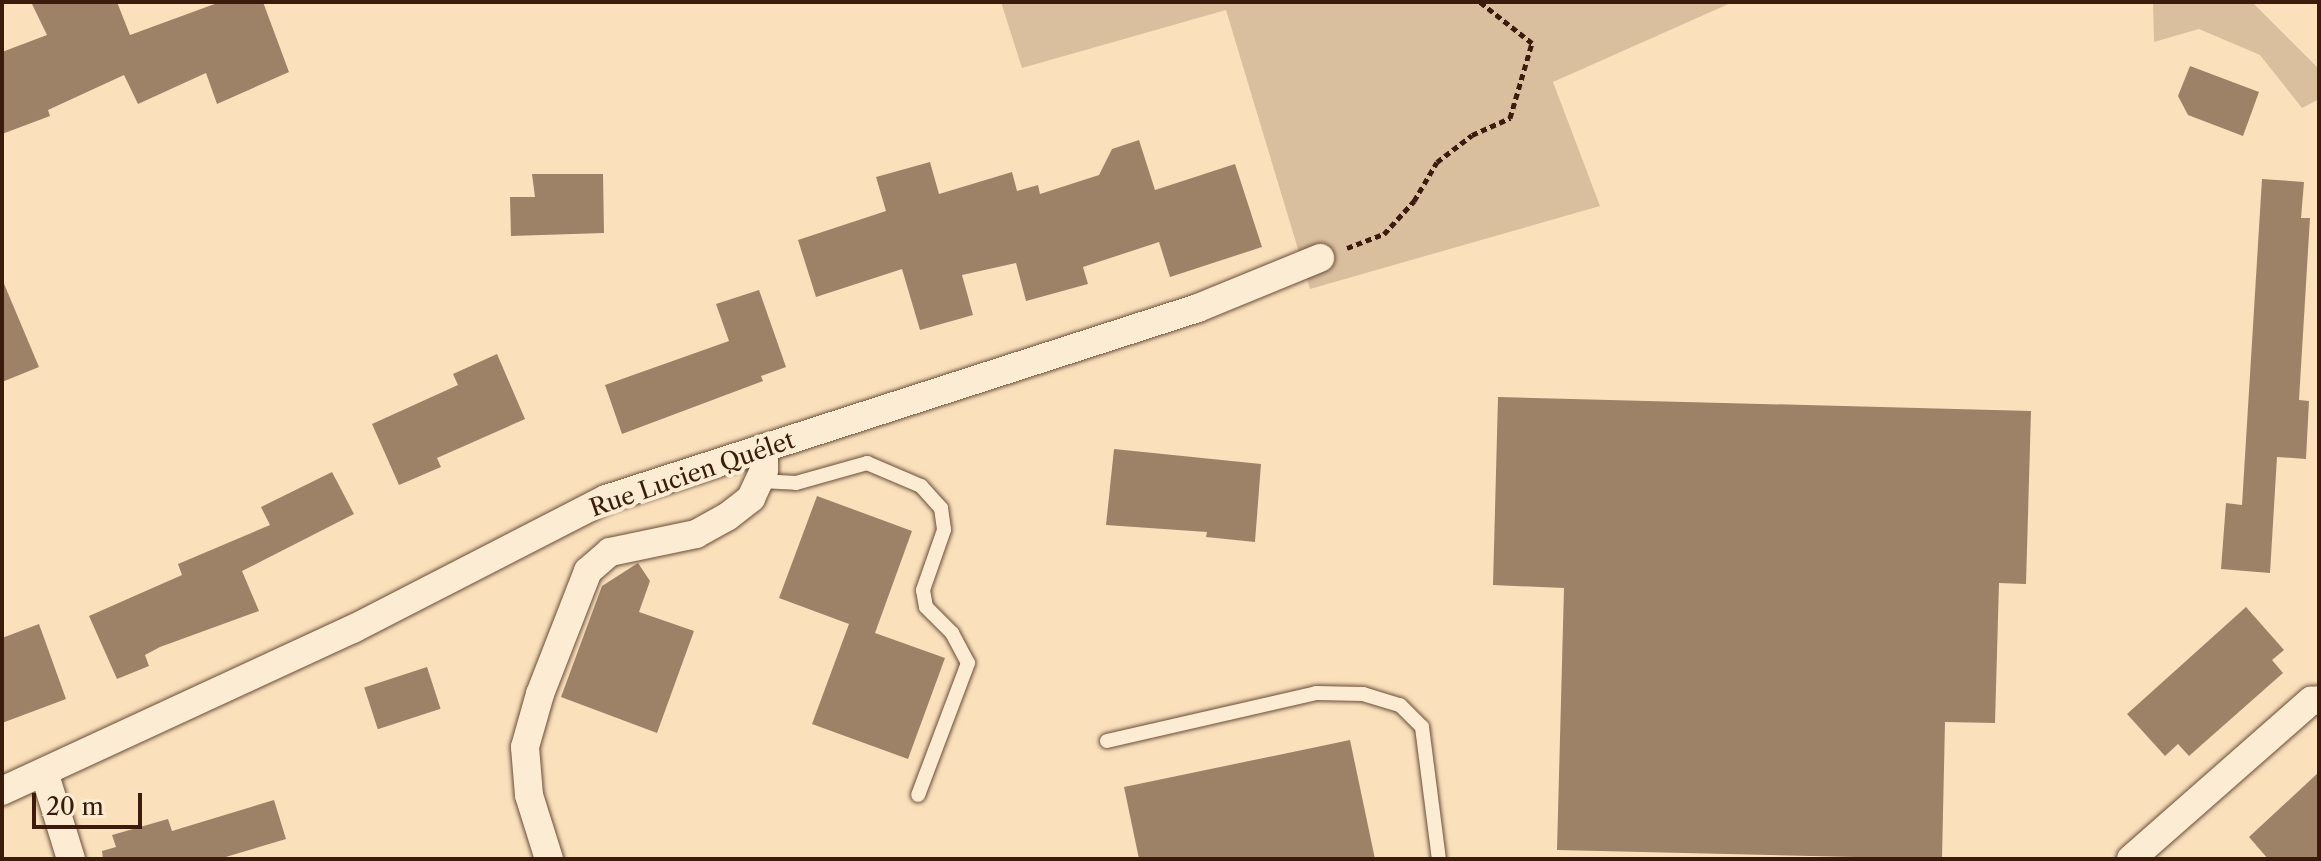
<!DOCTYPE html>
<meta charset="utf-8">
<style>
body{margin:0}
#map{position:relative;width:2321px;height:861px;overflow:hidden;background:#fae1bc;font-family:"Libre Caslon Text",serif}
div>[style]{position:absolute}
.green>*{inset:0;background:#d9bf9e}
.building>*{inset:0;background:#9e8268;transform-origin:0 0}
.path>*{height:5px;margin-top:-2.5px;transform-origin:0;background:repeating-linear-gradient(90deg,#3a1b0c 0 6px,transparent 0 10px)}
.roads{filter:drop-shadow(0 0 2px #6a4c38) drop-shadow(0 0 2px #6a4c38)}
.service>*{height:14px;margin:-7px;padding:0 7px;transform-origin:7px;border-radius:7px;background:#fcecd3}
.minor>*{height:28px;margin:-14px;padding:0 14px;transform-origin:14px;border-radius:14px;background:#fcecd3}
span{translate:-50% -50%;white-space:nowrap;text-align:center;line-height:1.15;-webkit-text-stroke:8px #fcecd3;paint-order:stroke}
.street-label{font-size:24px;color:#3a1b0c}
.frame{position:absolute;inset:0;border:4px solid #3a1b0c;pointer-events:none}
.scale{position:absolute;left:32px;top:793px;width:110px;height:36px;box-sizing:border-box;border:4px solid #3a1b0c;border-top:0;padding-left:10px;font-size:24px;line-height:28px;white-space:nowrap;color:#3a1b0c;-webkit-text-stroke:6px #fcecd3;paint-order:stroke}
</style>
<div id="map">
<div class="green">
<i style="clip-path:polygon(1001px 2px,1733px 2px,1553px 82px,1600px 206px,1310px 289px,1226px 10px,1022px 68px)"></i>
<i style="clip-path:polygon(2153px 2px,2252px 2px,2319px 69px,2319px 99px,2302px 108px,2260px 55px,2199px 29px,2154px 42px)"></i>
</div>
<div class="building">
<i style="clip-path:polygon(31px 2px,117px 2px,130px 35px,220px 2px,263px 2px,289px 72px,217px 104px,206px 73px,138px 104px,124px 75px,48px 110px,50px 116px,2px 134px,2px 52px,47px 35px)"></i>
<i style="clip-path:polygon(2190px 66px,2259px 92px,2243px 136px,2188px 115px,2178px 96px)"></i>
<i style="clip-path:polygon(1139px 140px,1155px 190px,1235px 164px,1262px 247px,1170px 277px,1159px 242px,1083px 267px,1088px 284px,1026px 301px,1016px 263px,962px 275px,973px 315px,920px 330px,902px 269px,816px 297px,798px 240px,886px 211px,876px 177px,930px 162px,939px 194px,1012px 172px,1017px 191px,1038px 185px,1040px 194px,1099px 175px,1112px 149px)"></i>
<i style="clip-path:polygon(532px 174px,603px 174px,604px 233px,511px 236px,510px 197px,535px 197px)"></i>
<i style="clip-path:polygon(2262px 179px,2304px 182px,2301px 218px,2310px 218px,2299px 400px,2309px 401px,2306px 459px,2277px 457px,2270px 573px,2221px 569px,2226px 503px,2242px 505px)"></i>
<i style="clip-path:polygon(2px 279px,39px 367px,2px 382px)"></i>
<i style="clip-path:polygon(759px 290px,786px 367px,761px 376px,763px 381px,622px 434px,605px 385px,729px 341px,716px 304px)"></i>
<i style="clip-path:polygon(497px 354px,525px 419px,437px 458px,441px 467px,399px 485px,372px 424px,458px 385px,453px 374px)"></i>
<i style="clip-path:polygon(1498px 397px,2031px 411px,2026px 584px,1999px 583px,1995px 723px,1945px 722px,1942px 859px,1557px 850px,1564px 588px,1493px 585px)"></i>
<i style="clip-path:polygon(1114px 449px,1261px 464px,1255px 542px,1206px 537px,1207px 532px,1106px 525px)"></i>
<i style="clip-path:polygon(332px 472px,354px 514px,242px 571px,259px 611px,160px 647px,145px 655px,149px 666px,117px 679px,89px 616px,182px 575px,178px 564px,270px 525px,261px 507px)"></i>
<i style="clip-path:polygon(817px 496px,912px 531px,875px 633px,945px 658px,908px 759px,812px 724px,849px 624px,779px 598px)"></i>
<i style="clip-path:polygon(638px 563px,650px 581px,639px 612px,694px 631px,657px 733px,561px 697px,602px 586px)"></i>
<i style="clip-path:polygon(2246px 607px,2284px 650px,2272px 660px,2283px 673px,2189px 756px,2178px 744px,2165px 756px,2127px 714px)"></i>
<i style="clip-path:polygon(39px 624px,66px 699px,2px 723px,2px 638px)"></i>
<i style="left:427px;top:667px;width:44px;height:66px;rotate:72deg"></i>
<i style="clip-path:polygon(1350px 740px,1375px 859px,1139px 859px,1124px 787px)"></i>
<i style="clip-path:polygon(2319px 772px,2319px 859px,2268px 859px,2249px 837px)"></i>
<i style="clip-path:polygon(274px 800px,286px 839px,219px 859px,103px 859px,102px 851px,116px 847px,112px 835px,168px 819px,172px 831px)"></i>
</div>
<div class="path">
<i style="left:1347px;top:248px;width:40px;rotate:-21deg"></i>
<i style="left:1384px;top:234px;width:45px;rotate:-47.7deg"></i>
<i style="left:1414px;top:201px;width:45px;rotate:-59.5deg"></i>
<i style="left:1437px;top:162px;width:44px;rotate:-37.6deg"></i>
<i style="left:1472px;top:135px;width:42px;rotate:-24.1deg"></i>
<i style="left:1510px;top:118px;width:78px;rotate:-73.7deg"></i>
<i style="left:1532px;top:43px;width:66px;rotate:-141.7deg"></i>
</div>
<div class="roads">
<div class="service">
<i style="left:760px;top:481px;width:36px;rotate:3deg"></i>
<i style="left:796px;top:483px;width:74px;rotate:-15.7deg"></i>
<i style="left:867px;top:463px;width:59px;rotate:23.1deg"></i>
<i style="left:921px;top:486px;width:30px;rotate:48deg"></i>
<i style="left:941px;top:508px;width:22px;rotate:82deg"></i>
<i style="left:944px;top:530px;width:64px;rotate:109.3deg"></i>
<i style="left:923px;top:590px;width:17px;rotate:80deg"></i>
<i style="left:926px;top:607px;width:37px;rotate:45deg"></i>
<i style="left:952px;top:633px;width:34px;rotate:62deg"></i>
<i style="left:968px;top:663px;width:141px;rotate:110.7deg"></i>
<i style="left:1107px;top:741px;width:214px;rotate:-12.9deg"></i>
<i style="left:1316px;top:693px;width:47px;rotate:1.2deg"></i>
<i style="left:1363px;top:694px;width:39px;rotate:17deg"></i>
<i style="left:1400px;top:705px;width:31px;rotate:45deg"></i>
<i style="left:1422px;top:727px;width:133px;rotate:82.7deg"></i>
</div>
<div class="minor">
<i style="left:45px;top:775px;width:88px;rotate:72.8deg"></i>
<i style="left:2px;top:791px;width:387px;rotate:-24.8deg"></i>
<i style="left:353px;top:629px;width:284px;rotate:-27.2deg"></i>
<i style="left:606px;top:499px;width:622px;rotate:-17.88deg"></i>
<i style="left:1198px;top:308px;width:132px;rotate:-22.3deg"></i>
<i style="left:549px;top:859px;width:67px;rotate:-107.4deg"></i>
<i style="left:529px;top:795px;width:48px;rotate:-94.8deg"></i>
<i style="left:525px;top:747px;width:55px;rotate:-74.2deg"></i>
<i style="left:540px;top:694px;width:132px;rotate:-68.7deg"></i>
<i style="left:588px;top:571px;width:29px;rotate:-41deg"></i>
<i style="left:610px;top:552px;width:88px;rotate:-11.8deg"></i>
<i style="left:696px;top:534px;width:35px;rotate:-29deg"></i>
<i style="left:727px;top:517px;width:31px;rotate:-38deg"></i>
<i style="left:751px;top:498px;width:31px;rotate:-65deg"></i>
<i style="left:764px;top:470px;width:22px;rotate:-90deg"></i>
<i style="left:2131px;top:859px;width:240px;rotate:-41.3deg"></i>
<i style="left:2311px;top:701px;width:8px;rotate:-7deg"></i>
</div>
</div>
<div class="street-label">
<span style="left:692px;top:474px;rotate:-19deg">Rue Lucien Quélet</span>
</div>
<div class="frame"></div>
<div class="scale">20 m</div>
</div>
